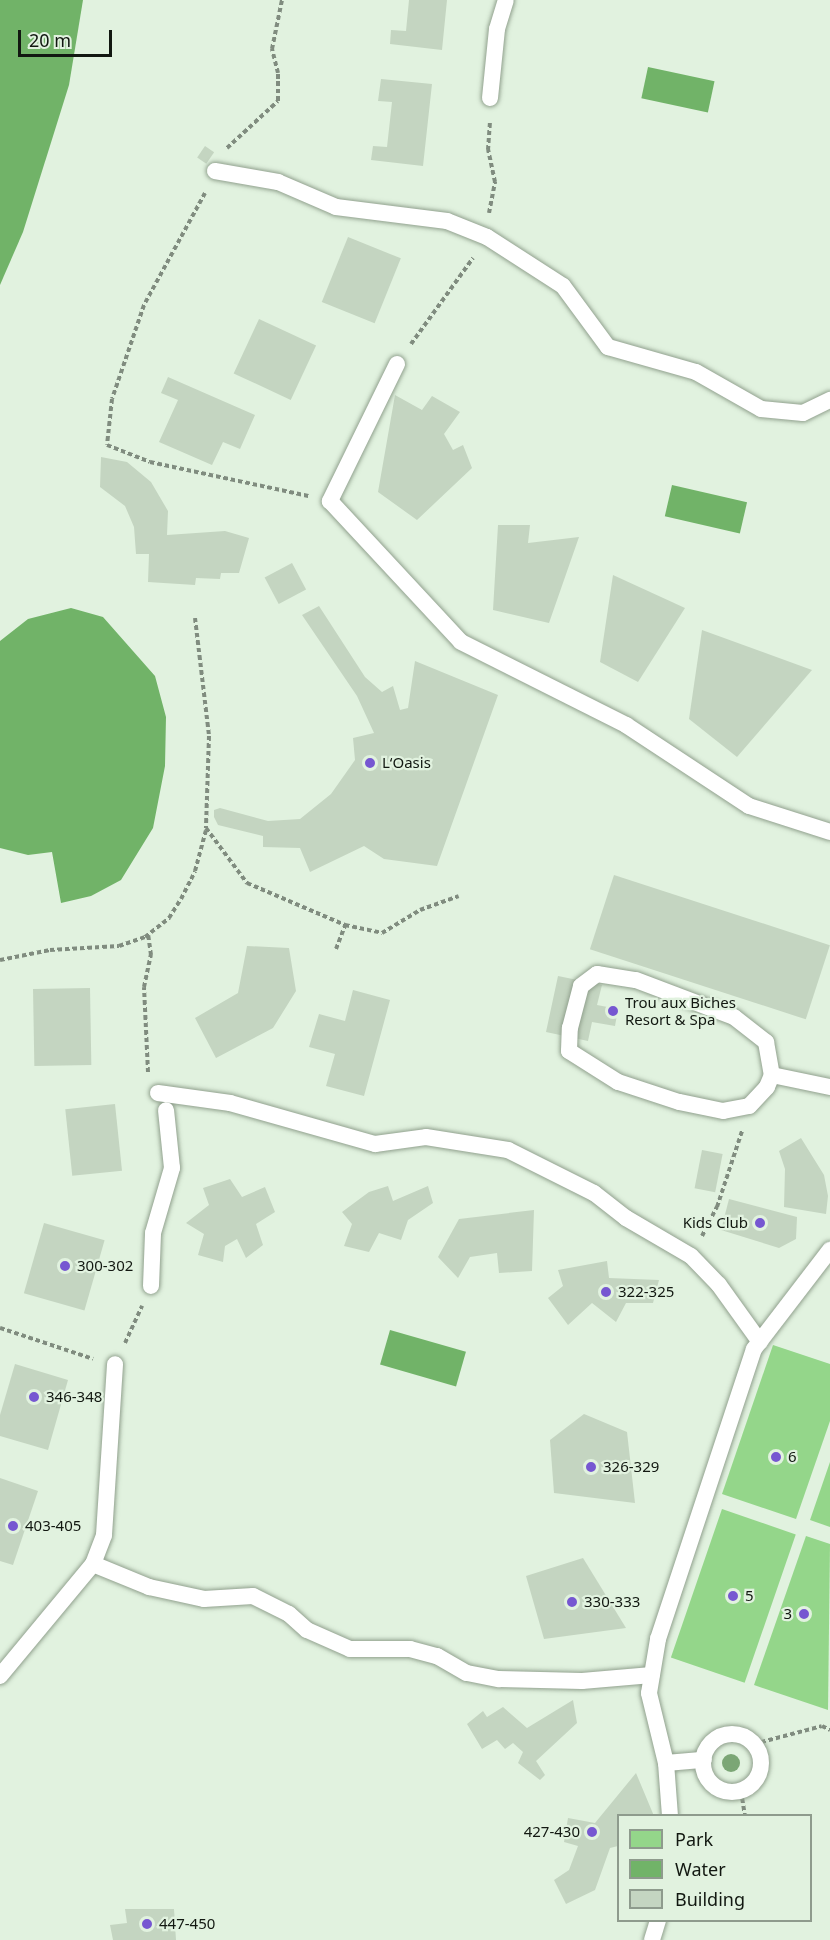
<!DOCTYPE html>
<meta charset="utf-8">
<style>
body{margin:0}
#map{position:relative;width:830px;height:1940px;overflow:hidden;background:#e1f2df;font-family:"Noto Sans",sans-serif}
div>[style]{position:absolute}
.green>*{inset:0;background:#94d68a;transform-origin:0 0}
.water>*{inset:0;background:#71b368;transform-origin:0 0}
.building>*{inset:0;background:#c4d5c1;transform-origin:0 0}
.path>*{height:4px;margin-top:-2px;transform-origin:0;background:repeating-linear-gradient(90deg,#808c7f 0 4.5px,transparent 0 7.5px)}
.roads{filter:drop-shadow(0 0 2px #91a18e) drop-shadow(0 0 2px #91a18e)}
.lane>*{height:16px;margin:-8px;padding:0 8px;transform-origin:8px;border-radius:8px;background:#fff}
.lane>.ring{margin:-8px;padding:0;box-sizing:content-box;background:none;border:16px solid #fff;border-radius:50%}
.trees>*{width:18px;height:18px;margin:-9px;border-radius:50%;background:#7ba675}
.dots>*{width:16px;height:16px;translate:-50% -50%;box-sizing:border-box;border:3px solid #e1f2df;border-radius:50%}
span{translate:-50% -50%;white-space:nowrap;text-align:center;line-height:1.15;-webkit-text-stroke:4.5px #e1f2df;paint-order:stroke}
.poi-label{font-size:15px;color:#121811}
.left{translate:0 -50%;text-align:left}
.right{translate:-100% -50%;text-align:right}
.legend{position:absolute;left:617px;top:1814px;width:195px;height:108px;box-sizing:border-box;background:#e1f2df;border:2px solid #8e9b8d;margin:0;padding:8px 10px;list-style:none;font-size:18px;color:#121811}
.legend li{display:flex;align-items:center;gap:12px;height:30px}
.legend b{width:30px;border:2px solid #8e9b8d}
.scale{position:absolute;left:18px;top:30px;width:94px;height:27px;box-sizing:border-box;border:3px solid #121811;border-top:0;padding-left:8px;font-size:18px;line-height:21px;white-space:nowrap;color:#121811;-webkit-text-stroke:4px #e1f2df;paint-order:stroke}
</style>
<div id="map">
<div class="green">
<i style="clip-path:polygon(773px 1345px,830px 1364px,830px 1421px,796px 1519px,722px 1494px)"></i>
<i style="clip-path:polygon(830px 1462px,830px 1527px,810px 1520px)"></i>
<i style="left:722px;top:1509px;width:78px;height:157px;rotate:19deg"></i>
<i style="clip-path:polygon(806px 1536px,830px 1544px,828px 1710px,754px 1685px)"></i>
</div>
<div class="water">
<i style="clip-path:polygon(0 0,83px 0,69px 85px,23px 232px,0 285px)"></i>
<i style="left:648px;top:67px;width:68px;height:32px;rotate:12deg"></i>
<i style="left:672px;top:485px;width:77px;height:32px;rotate:13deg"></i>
<i style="clip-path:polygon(71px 608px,103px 617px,155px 676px,166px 717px,165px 766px,153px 828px,121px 880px,91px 896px,61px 903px,52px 852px,28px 855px,0 848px,0 641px,28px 619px)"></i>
<i style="left:390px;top:1330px;width:79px;height:36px;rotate:16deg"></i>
</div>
<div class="building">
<i style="clip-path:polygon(409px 0,447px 0,442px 50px,390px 44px,391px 30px,406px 31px)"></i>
<i style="clip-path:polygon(381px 79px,432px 84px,423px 166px,371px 160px,373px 146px,387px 147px,392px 102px,378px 101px)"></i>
<i style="left:205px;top:146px;width:11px;height:14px;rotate:34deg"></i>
<i style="left:348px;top:237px;width:57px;height:70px;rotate:22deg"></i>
<i style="left:259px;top:319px;width:63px;height:60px;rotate:25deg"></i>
<i style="clip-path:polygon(168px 377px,255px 415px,240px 449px,223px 442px,212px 465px,159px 442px,178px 400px,161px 393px)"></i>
<i style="clip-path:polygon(395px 395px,422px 410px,432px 396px,460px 412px,444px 434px,453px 450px,463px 445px,472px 468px,417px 520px,378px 492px)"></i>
<i style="clip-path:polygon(101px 457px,127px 462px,151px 482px,168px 511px,167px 535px,225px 531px,249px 538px,239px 573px,221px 573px,220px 579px,196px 578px,195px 585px,148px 582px,149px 554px,136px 554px,134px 527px,125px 506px,100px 487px)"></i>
<i style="clip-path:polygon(498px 525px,530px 525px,528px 543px,579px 537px,549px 623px,493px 610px)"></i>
<i style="left:292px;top:563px;width:30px;height:31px;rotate:62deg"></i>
<i style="clip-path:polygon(613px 575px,685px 608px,638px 682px,600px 662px)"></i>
<i style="clip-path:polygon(319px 606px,365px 677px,382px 692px,393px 686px,400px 710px,408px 708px,415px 661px,498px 695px,437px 866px,384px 859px,364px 846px,310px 872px,300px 848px,263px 847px,263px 836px,218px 825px,214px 817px,214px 810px,220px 808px,268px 821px,300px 819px,331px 794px,355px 760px,353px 738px,374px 733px,357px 696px,302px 615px)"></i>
<i style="clip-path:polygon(702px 630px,812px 670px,737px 757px,689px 719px)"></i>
<i style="left:614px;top:875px;width:227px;height:78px;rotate:18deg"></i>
<i style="clip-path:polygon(247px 946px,289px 948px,296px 991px,273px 1028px,216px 1058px,195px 1018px,238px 993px)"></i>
<i style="clip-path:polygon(558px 976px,602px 985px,597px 1005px,618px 1009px,615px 1026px,592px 1022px,588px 1041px,546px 1032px)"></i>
<i style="left:90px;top:988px;width:77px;height:57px;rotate:89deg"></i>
<i style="clip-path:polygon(353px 990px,390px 1000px,364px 1096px,326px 1086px,335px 1054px,309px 1047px,319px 1014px,345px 1021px)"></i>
<i style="left:115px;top:1104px;width:67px;height:50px;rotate:84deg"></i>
<i style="clip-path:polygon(801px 1138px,824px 1175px,828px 1196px,826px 1214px,784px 1207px,785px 1169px,779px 1151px)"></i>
<i style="left:702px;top:1150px;width:21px;height:39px;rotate:11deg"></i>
<i style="clip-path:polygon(230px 1179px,242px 1197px,265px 1187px,275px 1212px,256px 1224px,263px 1245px,246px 1258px,237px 1239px,225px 1246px,223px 1262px,198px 1255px,204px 1234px,186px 1223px,209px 1205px,203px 1188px)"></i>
<i style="clip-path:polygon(388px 1186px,393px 1201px,428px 1186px,433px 1203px,408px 1220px,401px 1240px,379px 1233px,369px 1252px,344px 1246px,352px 1224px,342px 1212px,369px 1192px)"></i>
<i style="clip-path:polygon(729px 1199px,797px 1217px,796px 1239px,779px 1248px,721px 1230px)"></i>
<i style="clip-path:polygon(534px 1210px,532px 1271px,499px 1273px,497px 1253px,470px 1257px,458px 1278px,438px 1257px,459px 1219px)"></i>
<i style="left:44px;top:1223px;width:63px;height:73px;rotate:16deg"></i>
<i style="clip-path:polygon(607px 1261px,609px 1278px,659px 1280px,653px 1303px,626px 1303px,616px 1322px,592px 1303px,568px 1325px,548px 1298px,563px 1286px,558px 1270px)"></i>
<i style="clip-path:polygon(15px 1364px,68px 1380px,48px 1450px,0 1436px,0 1415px)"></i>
<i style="clip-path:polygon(584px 1414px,627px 1432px,635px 1503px,554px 1493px,550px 1440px)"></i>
<i style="clip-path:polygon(0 1478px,38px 1491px,13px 1565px,0 1561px)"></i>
<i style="clip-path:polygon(583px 1558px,626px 1628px,544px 1639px,526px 1576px)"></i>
<i style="clip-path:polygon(573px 1700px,577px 1723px,536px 1761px,545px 1775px,540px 1780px,518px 1763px,523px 1752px,513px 1743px,505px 1749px,497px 1740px,482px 1749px,467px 1724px,483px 1711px,487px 1717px,503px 1707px,527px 1728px)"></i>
<i style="clip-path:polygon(636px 1773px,654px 1816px,618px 1816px,618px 1846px,610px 1848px,595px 1890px,566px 1904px,554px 1880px,569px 1870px,578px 1846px,564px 1842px,568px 1818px,595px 1823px)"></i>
<i style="clip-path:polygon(125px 1909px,174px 1909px,176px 1940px,113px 1940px,110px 1925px,127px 1923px)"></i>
</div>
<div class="path">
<i style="left:227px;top:148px;width:69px;rotate:-42.7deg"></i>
<i style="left:278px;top:101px;width:28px;rotate:-90deg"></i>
<i style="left:278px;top:73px;width:25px;rotate:-104deg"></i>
<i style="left:272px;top:49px;width:50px;rotate:-78.5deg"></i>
<i style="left:205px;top:193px;width:128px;rotate:118.6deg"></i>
<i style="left:144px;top:305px;width:99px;rotate:108.8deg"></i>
<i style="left:112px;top:399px;width:46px;rotate:96.2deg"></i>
<i style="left:107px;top:445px;width:46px;rotate:21.6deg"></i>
<i style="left:150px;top:462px;width:162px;rotate:12.1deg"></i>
<i style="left:489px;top:213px;width:32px;rotate:-79deg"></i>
<i style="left:495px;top:182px;width:33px;rotate:-102deg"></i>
<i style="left:488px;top:150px;width:30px;rotate:-86deg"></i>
<i style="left:411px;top:344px;width:106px;rotate:-54.2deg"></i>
<i style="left:195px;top:618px;width:119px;rotate:83.2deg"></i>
<i style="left:209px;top:736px;width:92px;rotate:91.9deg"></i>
<i style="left:206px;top:828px;width:69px;rotate:53.3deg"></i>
<i style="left:247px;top:883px;width:107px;rotate:23.2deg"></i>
<i style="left:345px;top:925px;width:38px;rotate:12deg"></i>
<i style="left:382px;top:933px;width:44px;rotate:-31.2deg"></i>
<i style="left:420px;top:910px;width:41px;rotate:-19.7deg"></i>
<i style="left:336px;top:949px;width:26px;rotate:-69deg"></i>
<i style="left:0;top:960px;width:51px;rotate:-11.3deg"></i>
<i style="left:50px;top:950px;width:69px;rotate:-3.3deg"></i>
<i style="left:119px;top:946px;width:28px;rotate:-19deg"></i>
<i style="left:145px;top:937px;width:31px;rotate:-38deg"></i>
<i style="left:169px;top:918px;width:22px;rotate:-58deg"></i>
<i style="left:181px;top:899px;width:31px;rotate:-63deg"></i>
<i style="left:195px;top:871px;width:42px;rotate:-75deg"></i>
<i style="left:148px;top:1072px;width:85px;rotate:-92.7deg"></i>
<i style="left:144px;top:987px;width:33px;rotate:-78deg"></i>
<i style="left:151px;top:955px;width:21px;rotate:-98deg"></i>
<i style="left:702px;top:1236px;width:33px;rotate:-63deg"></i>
<i style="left:717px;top:1207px;width:80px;rotate:-71.8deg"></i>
<i style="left:0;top:1328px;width:98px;rotate:18.4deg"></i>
<i style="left:125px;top:1343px;width:41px;rotate:-65.3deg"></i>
<i style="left:754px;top:1744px;width:70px;rotate:-14.8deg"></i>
<i style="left:822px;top:1726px;width:9px;rotate:27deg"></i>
<i style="left:741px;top:1791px;width:25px;rotate:81deg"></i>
</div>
<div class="roads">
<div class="lane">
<i style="left:490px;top:98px;width:69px;rotate:-84.2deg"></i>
<i style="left:497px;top:29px;width:30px;rotate:-73deg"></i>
<i style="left:215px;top:171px;width:64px;rotate:9.9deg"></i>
<i style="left:278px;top:182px;width:63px;rotate:23.3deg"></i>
<i style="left:336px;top:207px;width:112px;rotate:7.2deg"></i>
<i style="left:447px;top:221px;width:43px;rotate:21.8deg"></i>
<i style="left:487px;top:237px;width:90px;rotate:32.8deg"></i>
<i style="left:563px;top:286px;width:76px;rotate:53.6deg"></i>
<i style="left:608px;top:347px;width:91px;rotate:15.9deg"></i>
<i style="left:696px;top:372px;width:75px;rotate:29.6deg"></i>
<i style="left:761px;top:409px;width:42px;rotate:5.4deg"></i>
<i style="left:803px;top:413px;width:30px;rotate:-26deg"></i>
<i style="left:397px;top:364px;width:153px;rotate:116.1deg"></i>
<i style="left:330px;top:501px;width:192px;rotate:47.1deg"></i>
<i style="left:461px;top:642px;width:185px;rotate:26.7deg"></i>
<i style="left:626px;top:725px;width:147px;rotate:33.4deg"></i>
<i style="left:749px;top:806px;width:85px;rotate:17.8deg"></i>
<i style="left:597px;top:974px;width:39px;rotate:9deg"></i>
<i style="left:636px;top:980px;width:105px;rotate:20.7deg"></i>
<i style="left:734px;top:1017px;width:41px;rotate:38deg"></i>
<i style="left:766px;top:1042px;width:34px;rotate:80deg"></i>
<i style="left:772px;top:1075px;width:13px;rotate:113deg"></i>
<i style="left:767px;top:1087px;width:26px;rotate:133deg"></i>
<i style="left:749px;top:1106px;width:26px;rotate:169deg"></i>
<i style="left:723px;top:1111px;width:45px;rotate:-168.4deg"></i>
<i style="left:679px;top:1102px;width:64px;rotate:-161.8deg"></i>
<i style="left:618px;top:1082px;width:58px;rotate:-147.7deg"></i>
<i style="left:569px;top:1051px;width:23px;rotate:-88deg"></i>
<i style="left:570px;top:1028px;width:43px;rotate:-75.3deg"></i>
<i style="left:581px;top:986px;width:20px;rotate:-37deg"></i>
<i style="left:772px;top:1075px;width:59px;rotate:11.7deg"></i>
<i style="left:158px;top:1093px;width:73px;rotate:7.9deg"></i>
<i style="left:230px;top:1103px;width:151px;rotate:15.8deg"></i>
<i style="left:375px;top:1144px;width:51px;rotate:-7.8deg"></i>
<i style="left:426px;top:1137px;width:83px;rotate:9deg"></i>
<i style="left:508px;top:1150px;width:96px;rotate:26.6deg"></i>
<i style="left:594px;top:1193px;width:41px;rotate:38deg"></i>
<i style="left:626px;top:1218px;width:75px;rotate:30.3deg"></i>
<i style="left:691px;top:1256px;width:40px;rotate:46deg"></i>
<i style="left:719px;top:1285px;width:70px;rotate:54.3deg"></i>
<i style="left:151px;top:1286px;width:53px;rotate:-87.8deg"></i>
<i style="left:153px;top:1233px;width:68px;rotate:-73.7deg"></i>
<i style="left:172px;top:1168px;width:58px;rotate:-95.9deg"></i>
<i style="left:93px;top:1564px;width:61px;rotate:22.3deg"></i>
<i style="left:149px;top:1587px;width:56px;rotate:12.3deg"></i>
<i style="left:204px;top:1599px;width:49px;rotate:-3.5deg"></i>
<i style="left:253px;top:1596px;width:40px;rotate:26.6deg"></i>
<i style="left:289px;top:1614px;width:24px;rotate:42deg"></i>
<i style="left:307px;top:1630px;width:47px;rotate:23.8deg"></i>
<i style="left:350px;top:1649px;width:60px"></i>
<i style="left:410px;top:1649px;width:28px;rotate:15deg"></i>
<i style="left:437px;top:1656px;width:34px;rotate:30deg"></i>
<i style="left:467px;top:1673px;width:33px;rotate:11deg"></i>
<i style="left:499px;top:1679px;width:83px;rotate:1.4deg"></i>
<i style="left:582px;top:1681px;width:70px;rotate:-4.9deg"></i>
<i style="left:0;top:1676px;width:146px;rotate:-50.3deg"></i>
<i style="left:93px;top:1564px;width:31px;rotate:-69deg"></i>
<i style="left:104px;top:1535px;width:171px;rotate:-86.3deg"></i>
<i class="ring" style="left:703px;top:1734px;width:42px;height:42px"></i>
<i style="left:666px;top:1763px;width:38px;rotate:-5deg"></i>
<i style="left:670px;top:1816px;width:53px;rotate:-94.3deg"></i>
<i style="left:666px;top:1763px;width:72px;rotate:-103.7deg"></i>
<i style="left:649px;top:1693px;width:55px;rotate:-80.5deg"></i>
<i style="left:658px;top:1639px;width:305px;rotate:-71.7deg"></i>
<i style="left:754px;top:1349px;width:125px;rotate:-52.5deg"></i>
<i style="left:652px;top:1940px;width:21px;rotate:-73deg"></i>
</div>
</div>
<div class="trees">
<i style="left:731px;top:1763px"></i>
</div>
<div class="dots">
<i style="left:370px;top:763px;background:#7657d1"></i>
<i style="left:613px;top:1011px;background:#7657d1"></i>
<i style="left:760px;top:1223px;background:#7657d1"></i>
<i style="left:65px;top:1266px;background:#7657d1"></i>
<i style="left:606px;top:1292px;background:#7657d1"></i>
<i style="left:34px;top:1397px;background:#7657d1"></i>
<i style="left:776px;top:1457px;background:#7657d1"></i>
<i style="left:591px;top:1467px;background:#7657d1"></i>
<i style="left:13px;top:1526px;background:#7657d1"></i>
<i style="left:733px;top:1596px;background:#7657d1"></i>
<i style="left:572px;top:1602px;background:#7657d1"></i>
<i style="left:804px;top:1614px;background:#7657d1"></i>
<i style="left:592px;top:1832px;background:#7657d1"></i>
<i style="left:147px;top:1924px;background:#7657d1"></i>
</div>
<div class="poi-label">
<span class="left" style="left:382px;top:763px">L‘Oasis</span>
<span class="left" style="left:625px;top:1011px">Trou aux Biches<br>Resort &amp; Spa</span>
<span class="right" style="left:748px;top:1223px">Kids Club</span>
<span class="left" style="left:77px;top:1266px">300-302</span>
<span class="left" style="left:618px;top:1292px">322-325</span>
<span class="left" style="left:46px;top:1397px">346-348</span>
<span class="left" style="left:788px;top:1457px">6</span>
<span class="left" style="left:603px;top:1467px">326-329</span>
<span class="left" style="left:25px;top:1526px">403-405</span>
<span class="left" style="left:745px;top:1596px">5</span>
<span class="left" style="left:584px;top:1602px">330-333</span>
<span class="right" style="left:792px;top:1614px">3</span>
<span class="right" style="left:580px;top:1832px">427-430</span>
<span class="left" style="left:159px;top:1924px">447-450</span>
</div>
<ul class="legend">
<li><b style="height:16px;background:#94d68a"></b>Park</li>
<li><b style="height:16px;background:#71b368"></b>Water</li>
<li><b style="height:16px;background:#c4d5c1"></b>Building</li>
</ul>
<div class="scale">20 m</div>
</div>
